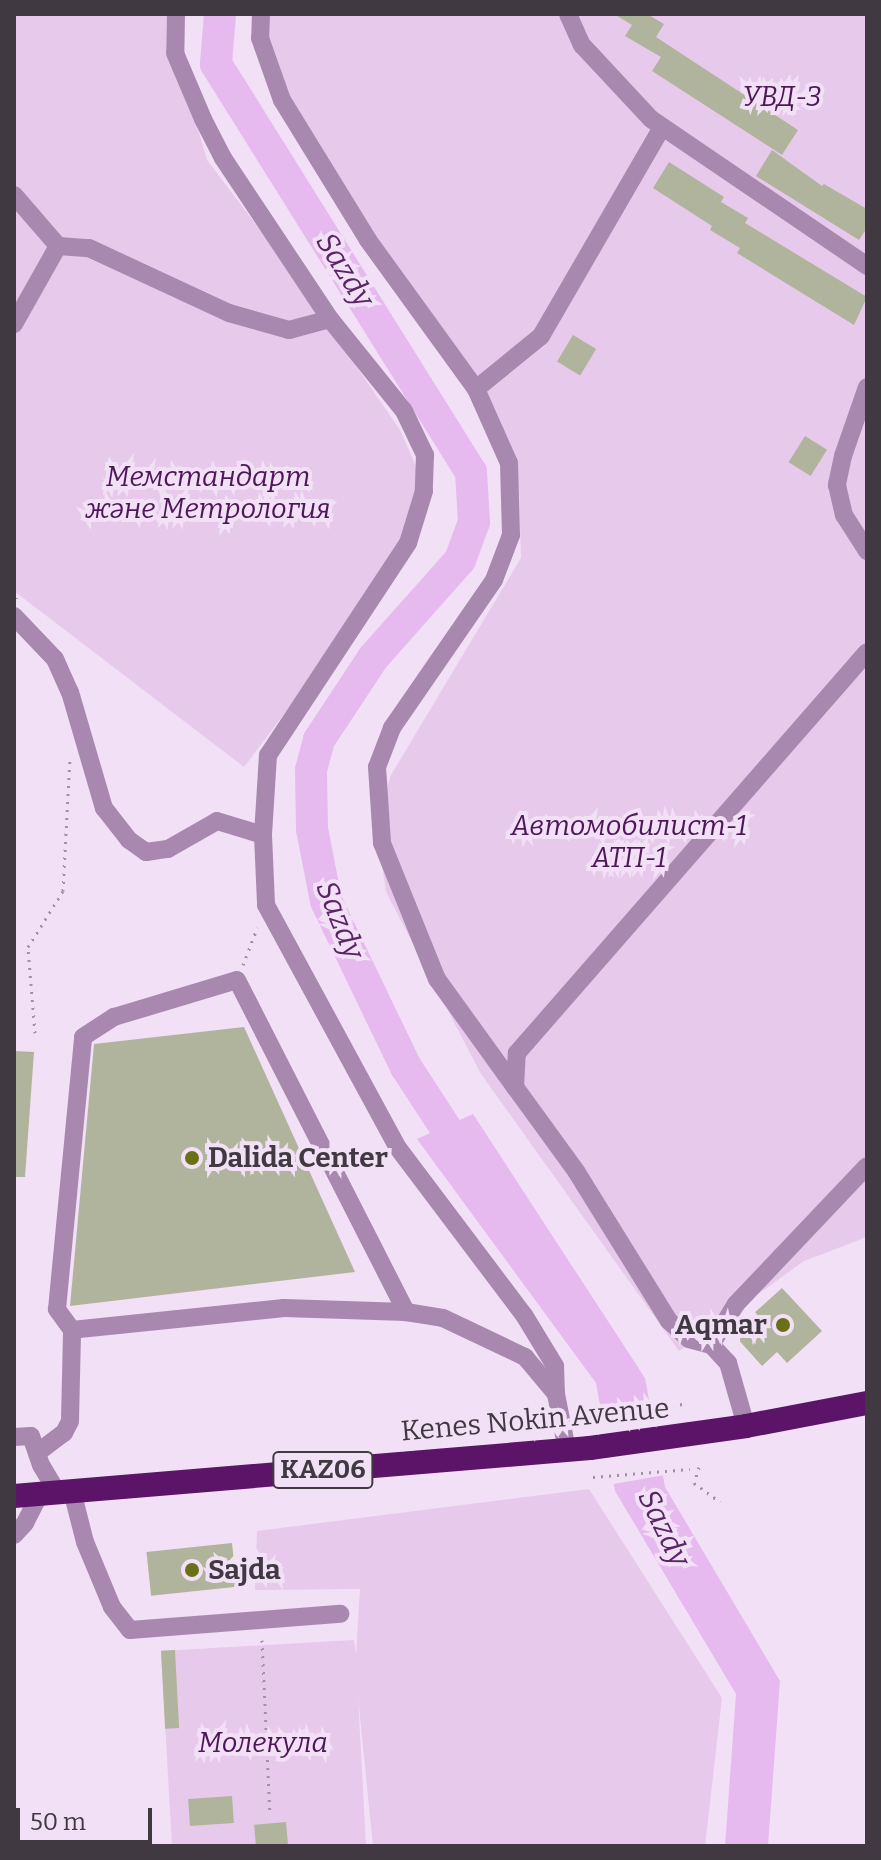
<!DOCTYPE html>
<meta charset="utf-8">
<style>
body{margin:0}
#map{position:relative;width:881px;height:1860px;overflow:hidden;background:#f2e0f6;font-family:Bitter,serif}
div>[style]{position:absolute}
.green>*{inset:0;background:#e7c9ec}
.water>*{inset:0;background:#e6baef}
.pier>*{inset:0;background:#f2e0f6;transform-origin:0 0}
.river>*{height:32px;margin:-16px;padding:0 16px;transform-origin:16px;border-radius:16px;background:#e6baef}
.building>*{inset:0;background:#b0b49c;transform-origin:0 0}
.path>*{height:3px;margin-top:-1.5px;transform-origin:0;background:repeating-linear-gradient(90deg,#9f93a2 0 2px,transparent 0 8px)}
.minor>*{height:18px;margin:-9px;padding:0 9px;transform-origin:9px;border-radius:9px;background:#a888af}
.highway>*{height:24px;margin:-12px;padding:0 12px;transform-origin:12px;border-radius:12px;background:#5c1469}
.dots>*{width:22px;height:22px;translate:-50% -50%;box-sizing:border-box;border:4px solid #f2e0f6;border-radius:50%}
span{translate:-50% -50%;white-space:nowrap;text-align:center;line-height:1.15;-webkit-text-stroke:8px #f2e0f6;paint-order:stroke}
.shield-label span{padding:2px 6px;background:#f2e0f6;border:2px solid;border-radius:6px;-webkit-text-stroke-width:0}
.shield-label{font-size:26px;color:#403941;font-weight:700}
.park-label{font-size:28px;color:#4d1858;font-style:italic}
.poi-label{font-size:28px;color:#403941;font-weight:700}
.left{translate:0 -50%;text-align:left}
.right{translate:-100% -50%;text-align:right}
.street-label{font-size:28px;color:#403941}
.water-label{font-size:30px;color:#592564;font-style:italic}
.frame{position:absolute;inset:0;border:16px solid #403941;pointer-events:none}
.scale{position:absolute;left:16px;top:1808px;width:136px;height:36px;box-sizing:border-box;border:4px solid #403941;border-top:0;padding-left:10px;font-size:24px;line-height:28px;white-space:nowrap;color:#403941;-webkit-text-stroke:6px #f2e0f6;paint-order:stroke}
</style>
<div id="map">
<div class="green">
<i style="clip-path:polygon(14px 14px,177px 14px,174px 47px,207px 160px,288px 267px,400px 430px,423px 482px,397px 564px,244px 767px,14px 591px)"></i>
<i style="clip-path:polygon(266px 14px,867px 14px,867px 1237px,804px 1261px,679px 1351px,481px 1074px,386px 892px,376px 822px,391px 775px,521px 558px,519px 489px,498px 422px,269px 91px)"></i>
<i style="clip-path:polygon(589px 1489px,722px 1698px,705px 1846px,373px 1846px,358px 1697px,366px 1846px,172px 1846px,161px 1651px,354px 1640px,356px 1656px,360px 1589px,255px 1590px,257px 1531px)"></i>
</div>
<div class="water">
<i style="clip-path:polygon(473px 1114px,645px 1378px,665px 1487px,780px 1681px,768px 1846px,725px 1846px,736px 1694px,615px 1491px,596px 1383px,417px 1139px)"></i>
</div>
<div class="pier">
<i style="left:653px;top:1401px;width:75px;height:56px;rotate:80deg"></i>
</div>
<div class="river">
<i style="left:220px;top:14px;width:50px;rotate:94.6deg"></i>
<i style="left:216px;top:64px;width:481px;rotate:58deg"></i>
<i style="left:471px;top:472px;width:50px;rotate:86.6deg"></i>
<i style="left:474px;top:522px;width:40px;rotate:110.2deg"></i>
<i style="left:460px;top:560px;width:131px;rotate:131.6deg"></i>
<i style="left:373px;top:658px;width:98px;rotate:123.4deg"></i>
<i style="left:319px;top:740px;width:31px;rotate:105deg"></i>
<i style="left:311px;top:770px;width:59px;rotate:89deg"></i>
<i style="left:312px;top:829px;width:73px;rotate:79deg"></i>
<i style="left:326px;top:901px;width:184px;rotate:64.3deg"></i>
<i style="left:406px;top:1067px;width:113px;rotate:56.9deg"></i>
</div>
<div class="building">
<i style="clip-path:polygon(614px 14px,647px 14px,664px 24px,656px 37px,798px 130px,782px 155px,652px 71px,661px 57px,625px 36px,632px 25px)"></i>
<i style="clip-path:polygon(772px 150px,822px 186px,824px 184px,867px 209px,867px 228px,859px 240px,756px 176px)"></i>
<i style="clip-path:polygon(669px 162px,724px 197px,721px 202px,748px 218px,745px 223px,867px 297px,854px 325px,737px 253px,740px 248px,710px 230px,712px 226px,653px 188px)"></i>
<i style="left:573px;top:335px;width:27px;height:31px;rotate:31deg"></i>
<i style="left:805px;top:436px;width:26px;height:31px;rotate:32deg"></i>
<i style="clip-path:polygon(244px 1027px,355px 1272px,70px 1306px,94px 1044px)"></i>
<i style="clip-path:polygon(14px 1051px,34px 1052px,25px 1177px,14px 1177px)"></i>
<i style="clip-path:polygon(782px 1288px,822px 1331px,787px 1363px,777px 1352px,762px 1366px,736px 1337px,757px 1318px,753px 1314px)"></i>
<i style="left:232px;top:1543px;width:44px;height:86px;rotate:84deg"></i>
<i style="left:175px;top:1650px;width:78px;height:14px;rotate:87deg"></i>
<i style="left:232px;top:1796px;width:27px;height:44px;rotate:86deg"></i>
<i style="left:286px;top:1822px;width:24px;height:32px;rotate:85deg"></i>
</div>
<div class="path">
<i style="left:14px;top:590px;width:9px;rotate:72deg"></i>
<i style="left:243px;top:965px;width:40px;rotate:-69deg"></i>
<i style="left:35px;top:1033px;width:86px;rotate:-94.7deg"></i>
<i style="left:28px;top:947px;width:66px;rotate:-58deg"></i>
<i style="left:63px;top:891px;width:132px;rotate:-87deg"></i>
<i style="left:585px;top:1416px;width:99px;rotate:-7deg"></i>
<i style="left:699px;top:1467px;width:17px;rotate:107deg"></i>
<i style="left:694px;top:1483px;width:32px;rotate:36deg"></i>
<i style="left:593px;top:1477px;width:97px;rotate:-4.7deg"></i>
<i style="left:262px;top:1640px;width:175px;rotate:87.4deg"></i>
</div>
<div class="minor">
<i style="left:176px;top:14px;width:39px;rotate:91deg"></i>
<i style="left:175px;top:53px;width:72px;rotate:67deg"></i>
<i style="left:203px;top:119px;width:44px;rotate:62.9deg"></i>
<i style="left:223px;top:158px;width:193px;rotate:56.4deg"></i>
<i style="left:261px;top:14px;width:24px;rotate:92deg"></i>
<i style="left:260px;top:38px;width:66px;rotate:70.5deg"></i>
<i style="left:282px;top:100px;width:164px;rotate:58.4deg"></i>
<i style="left:368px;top:240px;width:184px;rotate:54.1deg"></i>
<i style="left:476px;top:389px;width:81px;rotate:66deg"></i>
<i style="left:509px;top:463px;width:72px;rotate:88.4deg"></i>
<i style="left:511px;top:535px;width:48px;rotate:110.7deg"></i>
<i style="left:494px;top:580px;width:180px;rotate:124.6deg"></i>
<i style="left:392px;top:728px;width:42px;rotate:111deg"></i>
<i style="left:377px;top:767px;width:76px;rotate:86.2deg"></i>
<i style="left:382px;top:843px;width:147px;rotate:68deg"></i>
<i style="left:437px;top:979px;width:133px;rotate:54.2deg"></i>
<i style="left:568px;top:14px;width:34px;rotate:66deg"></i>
<i style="left:582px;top:45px;width:101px;rotate:47deg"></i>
<i style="left:651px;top:119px;width:261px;rotate:34.2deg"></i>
<i style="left:14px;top:195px;width:67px;rotate:49.2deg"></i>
<i style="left:58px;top:246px;width:90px;rotate:119.4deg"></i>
<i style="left:58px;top:246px;width:31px;rotate:4deg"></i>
<i style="left:89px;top:248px;width:154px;rotate:24.9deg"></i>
<i style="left:229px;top:313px;width:62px;rotate:15.8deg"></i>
<i style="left:289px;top:330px;width:42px;rotate:-15deg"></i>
<i style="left:330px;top:319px;width:118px;rotate:51.2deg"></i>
<i style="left:404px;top:411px;width:49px;rotate:64.5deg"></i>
<i style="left:425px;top:455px;width:36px;rotate:92deg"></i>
<i style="left:424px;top:491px;width:54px;rotate:107.1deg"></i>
<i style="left:408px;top:543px;width:254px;rotate:123.4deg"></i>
<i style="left:268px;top:755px;width:80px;rotate:93.6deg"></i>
<i style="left:263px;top:835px;width:70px;rotate:87.5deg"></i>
<i style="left:266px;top:905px;width:277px;rotate:61.5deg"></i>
<i style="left:398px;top:1148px;width:209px;rotate:53deg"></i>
<i style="left:524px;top:1315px;width:60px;rotate:58.7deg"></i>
<i style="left:555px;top:1366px;width:28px;rotate:88deg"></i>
<i style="left:867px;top:387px;width:73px;rotate:109.2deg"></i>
<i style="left:843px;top:456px;width:30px;rotate:102deg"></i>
<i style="left:837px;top:485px;width:31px;rotate:77deg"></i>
<i style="left:844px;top:515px;width:43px;rotate:57.4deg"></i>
<i style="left:476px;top:389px;width:84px;rotate:-39.2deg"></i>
<i style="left:541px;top:336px;width:241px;rotate:-59.9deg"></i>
<i style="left:14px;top:616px;width:59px;rotate:46.4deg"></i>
<i style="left:55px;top:659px;width:36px;rotate:66deg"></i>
<i style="left:70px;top:692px;width:121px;rotate:73.7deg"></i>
<i style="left:104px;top:808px;width:41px;rotate:52deg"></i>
<i style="left:129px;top:840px;width:21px;rotate:35deg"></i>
<i style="left:146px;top:852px;width:22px;rotate:-8deg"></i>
<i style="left:168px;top:849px;width:56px;rotate:-29.7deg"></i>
<i style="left:217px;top:821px;width:48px;rotate:16.9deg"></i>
<i style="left:406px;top:1312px;width:37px;rotate:9deg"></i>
<i style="left:443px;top:1318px;width:91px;rotate:25.4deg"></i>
<i style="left:525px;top:1357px;width:48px;rotate:50deg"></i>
<i style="left:556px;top:1394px;width:57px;rotate:78.9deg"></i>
<i style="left:711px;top:1345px;width:48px;rotate:-58.6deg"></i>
<i style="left:736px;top:1304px;width:190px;rotate:-46.5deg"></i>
<i style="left:746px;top:1426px;width:66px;rotate:-105.9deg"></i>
<i style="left:728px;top:1363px;width:25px;rotate:-133deg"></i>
<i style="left:711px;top:1345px;width:23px;rotate:-165deg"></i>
<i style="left:689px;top:1339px;width:27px;rotate:-138deg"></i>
<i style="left:669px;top:1321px;width:176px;rotate:-121.8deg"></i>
<i style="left:576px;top:1171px;width:104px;rotate:-126deg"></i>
<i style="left:515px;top:1087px;width:34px;rotate:-87deg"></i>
<i style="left:517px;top:1053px;width:532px;rotate:-48.88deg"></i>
<i style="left:14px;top:1437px;width:17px;rotate:-3deg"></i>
<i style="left:31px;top:1436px;width:31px;rotate:71deg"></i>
<i style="left:41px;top:1465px;width:31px;rotate:59deg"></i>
<i style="left:37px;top:1453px;width:34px;rotate:-37deg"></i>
<i style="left:64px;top:1433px;width:13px;rotate:-63deg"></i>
<i style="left:70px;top:1421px;width:91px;rotate:-88.7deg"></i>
<i style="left:72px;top:1330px;width:26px;rotate:-126deg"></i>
<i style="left:57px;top:1309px;width:273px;rotate:-84.5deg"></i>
<i style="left:83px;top:1037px;width:37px;rotate:-33deg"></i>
<i style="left:114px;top:1017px;width:128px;rotate:-16.7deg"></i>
<i style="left:237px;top:980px;width:373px;rotate:63deg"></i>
<i style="left:406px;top:1312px;width:122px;rotate:-178.1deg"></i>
<i style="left:284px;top:1308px;width:213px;rotate:174.1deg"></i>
<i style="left:72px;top:1491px;width:53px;rotate:75.7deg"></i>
<i style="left:85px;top:1542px;width:70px;rotate:67.4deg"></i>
<i style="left:112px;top:1607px;width:29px;rotate:52deg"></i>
<i style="left:130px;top:1630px;width:211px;rotate:-4.4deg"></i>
<i style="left:14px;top:1535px;width:16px;rotate:-47deg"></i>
<i style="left:25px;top:1523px;width:33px;rotate:-63deg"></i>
</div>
<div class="highway">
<i style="left:14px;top:1496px;width:578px;rotate:-4.76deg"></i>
<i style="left:590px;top:1448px;width:158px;rotate:-8deg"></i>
<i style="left:746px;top:1426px;width:123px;rotate:-10.8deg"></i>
</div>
<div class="dots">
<i style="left:192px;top:1158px;background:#687018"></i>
<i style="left:783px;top:1325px;background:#687018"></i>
<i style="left:192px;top:1570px;background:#687018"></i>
</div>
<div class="shield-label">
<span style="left:323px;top:1470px">KАZ06</span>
</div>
<div class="park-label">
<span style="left:782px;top:97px">УВД-3</span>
<span style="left:208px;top:493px">Мемстандарт<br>және Метрология</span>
<span style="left:629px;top:842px">Автомобилист-1<br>АТП-1</span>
<span style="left:263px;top:1743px">Молекула</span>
</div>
<div class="poi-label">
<span class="left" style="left:208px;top:1158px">Dalida Center</span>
<span class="right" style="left:767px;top:1325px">Aqmar</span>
<span class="left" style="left:208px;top:1570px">Sajda</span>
</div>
<div class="street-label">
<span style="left:535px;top:1420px;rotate:-5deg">Kenes Nokin Avenue</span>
</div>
<div class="water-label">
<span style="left:345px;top:270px;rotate:58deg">Sazdy</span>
<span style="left:340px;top:920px;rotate:68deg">Sazdy</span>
<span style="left:664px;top:1528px;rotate:64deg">Sazdy</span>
</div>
<div class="frame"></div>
<div class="scale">50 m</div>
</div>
